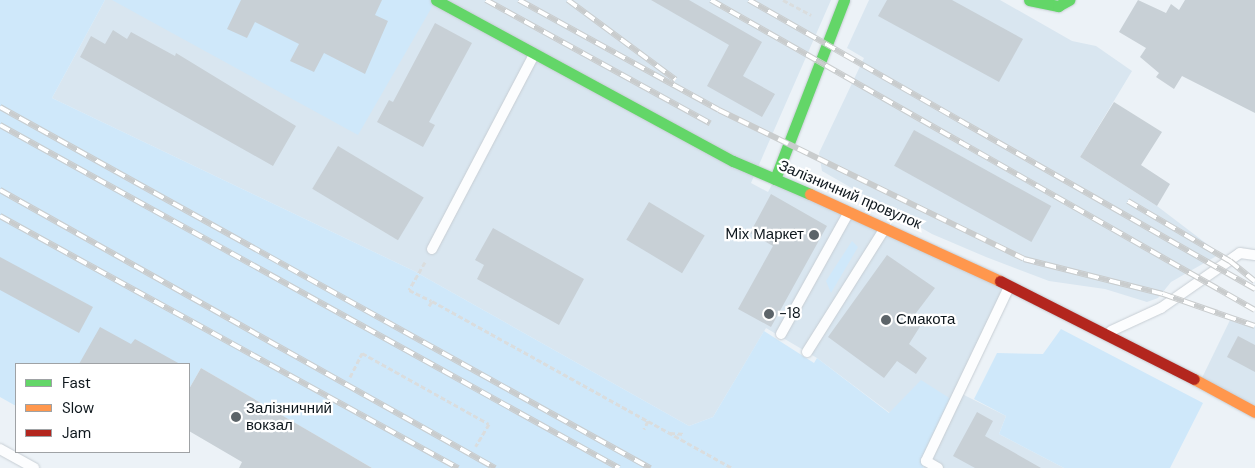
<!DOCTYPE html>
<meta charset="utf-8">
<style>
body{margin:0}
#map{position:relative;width:1255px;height:468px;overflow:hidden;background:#ecf2f7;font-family:"DM Sans",sans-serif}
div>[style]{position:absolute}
.built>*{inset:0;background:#d9e6f0}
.green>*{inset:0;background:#cfe8fa}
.building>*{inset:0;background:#c8d0d6;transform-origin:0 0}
.path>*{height:3px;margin-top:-1.5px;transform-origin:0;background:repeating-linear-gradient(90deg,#daddde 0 5px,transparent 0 7.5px)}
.roads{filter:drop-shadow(0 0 1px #c7ced4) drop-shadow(0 0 1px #c7ced4)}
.lane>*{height:10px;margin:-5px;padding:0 5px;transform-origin:5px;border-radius:5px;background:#fcfdfe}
.fast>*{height:11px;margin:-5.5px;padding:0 5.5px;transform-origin:5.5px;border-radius:5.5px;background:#63d668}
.slow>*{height:11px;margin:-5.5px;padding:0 5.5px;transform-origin:5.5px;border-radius:5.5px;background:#ff974d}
.jam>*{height:11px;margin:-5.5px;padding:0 5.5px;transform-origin:5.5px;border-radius:5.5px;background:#b3261e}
.rail>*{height:5.5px;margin-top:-2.75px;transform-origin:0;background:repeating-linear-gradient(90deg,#fff 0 11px,#c9cccd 0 22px);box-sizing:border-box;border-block:1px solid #c9cccd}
.dots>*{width:14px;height:14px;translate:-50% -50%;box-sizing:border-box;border:2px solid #fff;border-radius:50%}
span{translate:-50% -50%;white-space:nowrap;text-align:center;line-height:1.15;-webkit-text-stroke:4.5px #fff;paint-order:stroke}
.street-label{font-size:15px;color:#0e171d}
.poi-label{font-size:15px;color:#0e171d}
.right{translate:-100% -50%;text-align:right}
.left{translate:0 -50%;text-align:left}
.legend{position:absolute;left:15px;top:363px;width:175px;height:90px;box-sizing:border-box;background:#fff;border:1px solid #9fa2a5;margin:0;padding:6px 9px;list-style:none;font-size:15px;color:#0e171d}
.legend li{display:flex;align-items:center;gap:10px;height:25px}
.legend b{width:25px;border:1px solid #9fa2a5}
</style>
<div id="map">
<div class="built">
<i style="clip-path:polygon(105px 0,831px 0,751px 183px,768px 192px,775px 179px,1010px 286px,954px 401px,890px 413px,817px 358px,766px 328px,713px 417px,689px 426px,414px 271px,52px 98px)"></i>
<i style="clip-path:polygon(869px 0,1000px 0,1072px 41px,1096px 46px,1132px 71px,1080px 157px,1157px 206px,1220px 254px,1171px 282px,1158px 298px,1147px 302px,1105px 289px,1049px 281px,986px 257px,932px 234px,822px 171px,819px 153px,864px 58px,847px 48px)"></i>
<i style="clip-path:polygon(1231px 318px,1255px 326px,1255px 412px,1200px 382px)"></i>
<i style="clip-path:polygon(960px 393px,1006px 416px,999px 434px,1064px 468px,923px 468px)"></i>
</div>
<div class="green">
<i style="clip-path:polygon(0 0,105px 0,52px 98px,414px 271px,689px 426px,713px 417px,764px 331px,814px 363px,817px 358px,889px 413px,921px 380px,954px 401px,923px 468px,372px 468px,201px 368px,189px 389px,189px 364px,16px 364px,16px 406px,0 397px)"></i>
<i style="clip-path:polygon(112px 0,436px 0,358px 135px)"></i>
<i style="clip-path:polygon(852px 241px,858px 247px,831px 293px,826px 281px)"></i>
<i style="clip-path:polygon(1061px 329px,1203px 403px,1170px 468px,1064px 468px,999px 434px,1006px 416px,974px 399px,997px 353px,1043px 354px)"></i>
</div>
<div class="building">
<i style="clip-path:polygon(241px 0,382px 0,375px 15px,388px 21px,365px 74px,324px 53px,314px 72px,290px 61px,299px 44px,255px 22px,247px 38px,227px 29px)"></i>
<i style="clip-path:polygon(651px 0,689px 0,762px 42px,743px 76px,775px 94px,762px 117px,707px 86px,729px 45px)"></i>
<i style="clip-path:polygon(887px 0,952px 0,1023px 39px,999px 82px,878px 16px)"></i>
<i style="clip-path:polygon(1138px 0,1166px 13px,1171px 4px,1179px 10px,1185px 0,1255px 0,1255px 113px,1182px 76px,1174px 89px,1156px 77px,1159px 73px,1140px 57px,1146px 48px,1119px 32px)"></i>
<i style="clip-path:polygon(435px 23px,472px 43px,429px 122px,435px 125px,423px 147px,377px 122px,389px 100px,393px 102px)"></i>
<i style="clip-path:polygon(113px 30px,127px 39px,131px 32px,175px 56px,176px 53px,296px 126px,273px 166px,80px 57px,91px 36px,105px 44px)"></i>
<i style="clip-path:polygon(1114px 102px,1162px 132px,1141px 165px,1170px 184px,1157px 206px,1080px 157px)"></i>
<i style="left:914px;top:130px;width:157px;height:41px;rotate:29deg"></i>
<i style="left:338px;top:146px;width:100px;height:50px;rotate:31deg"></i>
<i style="clip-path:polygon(771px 194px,827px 226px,771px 327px,738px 309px,773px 246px,750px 233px)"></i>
<i style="left:649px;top:202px;width:65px;height:44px;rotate:31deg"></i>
<i style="clip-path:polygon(493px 228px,584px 279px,559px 325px,477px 279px,484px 265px,475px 260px)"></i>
<i style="clip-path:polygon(887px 255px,935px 288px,913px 317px,921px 325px,909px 344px,927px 358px,916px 374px,897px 361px,884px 378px,828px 337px)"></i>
<i style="clip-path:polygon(0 257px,93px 307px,79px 333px,0 290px)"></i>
<i style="clip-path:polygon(100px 327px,131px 344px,135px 339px,180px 364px,79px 364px)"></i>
<i style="clip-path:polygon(1238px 336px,1255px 345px,1255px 372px,1227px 357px)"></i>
<i style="clip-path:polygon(201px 368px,321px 438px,372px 468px,239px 468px,242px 462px,189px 431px,189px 389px)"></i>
<i style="clip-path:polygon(977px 412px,993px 421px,985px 436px,1041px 468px,975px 468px,953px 456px)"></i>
</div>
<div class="path">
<i style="left:783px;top:0;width:32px;rotate:28deg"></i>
<i style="left:425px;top:262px;width:32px;rotate:120deg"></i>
<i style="left:409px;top:290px;width:25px;rotate:26deg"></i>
<i style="left:429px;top:306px;width:6px;rotate:-59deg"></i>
<i style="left:432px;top:301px;width:247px;rotate:29.1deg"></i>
<i style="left:648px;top:421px;width:9px;rotate:117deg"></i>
<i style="left:350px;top:377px;width:27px;rotate:-63deg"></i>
<i style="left:362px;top:353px;width:145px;rotate:29.2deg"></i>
<i style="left:489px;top:424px;width:26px;rotate:121deg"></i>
<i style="left:648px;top:421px;width:96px;rotate:29.2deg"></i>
<i style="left:670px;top:433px;width:15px;rotate:4deg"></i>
</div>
<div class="roads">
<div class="lane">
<i style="left:432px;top:249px;width:219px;rotate:-62.3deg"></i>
<i style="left:1111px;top:331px;width:55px;rotate:-24.7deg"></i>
<i style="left:1161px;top:308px;width:96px;rotate:-34.8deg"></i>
<i style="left:1240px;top:253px;width:15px;rotate:8deg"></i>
<i style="left:781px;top:334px;width:140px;rotate:-60.9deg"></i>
<i style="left:807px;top:352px;width:146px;rotate:-57.8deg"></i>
<i style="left:0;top:449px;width:39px;rotate:29deg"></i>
<i style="left:938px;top:468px;width:14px;rotate:-150deg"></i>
<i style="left:926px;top:461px;width:193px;rotate:-64.5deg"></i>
</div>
<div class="fast">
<i style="left:436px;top:0;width:338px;rotate:28.5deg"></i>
<i style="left:733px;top:161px;width:84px;rotate:23.2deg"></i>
<i style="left:1029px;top:0;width:30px;rotate:12deg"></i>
<i style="left:1058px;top:6px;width:13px;rotate:-29deg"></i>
<i style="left:775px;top:179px;width:192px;rotate:-68.9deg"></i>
</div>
<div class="slow">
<i style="left:810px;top:194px;width:209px;rotate:24.6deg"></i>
<i style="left:1194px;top:379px;width:69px;rotate:28.4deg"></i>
</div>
<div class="jam">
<i style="left:1000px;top:281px;width:217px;rotate:26.8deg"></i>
</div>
</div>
<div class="rail">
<i style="left:486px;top:0;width:256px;rotate:28.8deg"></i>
<i style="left:519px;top:0;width:228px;rotate:28.8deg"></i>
<i style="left:719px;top:110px;width:339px;rotate:26deg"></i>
<i style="left:1024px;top:259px;width:143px;rotate:14.1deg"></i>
<i style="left:1163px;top:294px;width:97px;rotate:19.2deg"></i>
<i style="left:568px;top:0;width:134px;rotate:36.5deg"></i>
<i style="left:711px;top:0;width:626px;rotate:29.68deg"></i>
<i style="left:749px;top:0;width:583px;rotate:29.73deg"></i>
<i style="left:0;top:107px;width:744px;rotate:29.05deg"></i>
<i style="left:0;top:125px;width:708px;rotate:28.99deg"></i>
<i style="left:0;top:190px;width:568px;rotate:29.32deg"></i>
<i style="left:1128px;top:201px;width:118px;rotate:30.5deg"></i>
<i style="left:1230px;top:261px;width:32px;rotate:39deg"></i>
<i style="left:0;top:216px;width:523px;rotate:28.82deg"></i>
</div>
<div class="dots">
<i style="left:814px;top:235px;background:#5c6469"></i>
<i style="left:769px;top:314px;background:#5c6469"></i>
<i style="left:886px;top:320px;background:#5c6469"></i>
<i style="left:236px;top:417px;background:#5c6469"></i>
</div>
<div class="street-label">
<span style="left:850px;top:195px;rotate:23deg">Залізничний провулок</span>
</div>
<div class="poi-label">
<span class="right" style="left:804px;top:235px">Mix Маркет</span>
<span class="left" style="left:779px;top:314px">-18</span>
<span class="left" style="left:896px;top:320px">Смакота</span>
<span class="left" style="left:246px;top:417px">Залізничний<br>вокзал</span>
</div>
<ul class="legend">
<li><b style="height:6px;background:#63d668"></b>Fast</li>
<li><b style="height:6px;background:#ff974d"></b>Slow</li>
<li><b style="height:6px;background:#b3261e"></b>Jam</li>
</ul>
</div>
